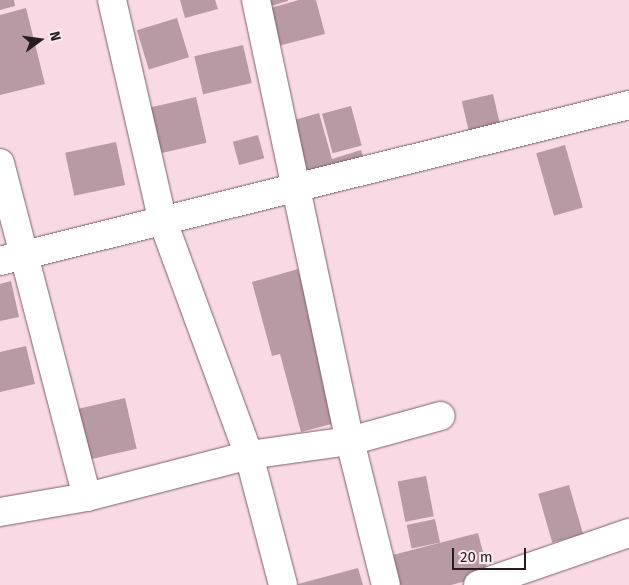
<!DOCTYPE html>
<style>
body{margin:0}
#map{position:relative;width:629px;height:585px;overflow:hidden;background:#f9dae4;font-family:"Fira Sans",sans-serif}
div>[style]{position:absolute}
.building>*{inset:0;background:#b89aa4;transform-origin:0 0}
.roads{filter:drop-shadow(0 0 1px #7a5f68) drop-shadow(0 0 1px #7a5f68)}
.minor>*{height:28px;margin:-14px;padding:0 14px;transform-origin:14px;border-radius:14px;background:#fff}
span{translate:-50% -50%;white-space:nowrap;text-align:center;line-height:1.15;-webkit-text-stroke:4px #feebf1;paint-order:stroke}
.north{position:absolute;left:15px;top:15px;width:50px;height:50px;-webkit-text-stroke:4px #feebf1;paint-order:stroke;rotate:76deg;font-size:14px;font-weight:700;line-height:20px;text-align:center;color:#271c20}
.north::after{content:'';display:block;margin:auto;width:18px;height:22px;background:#271c20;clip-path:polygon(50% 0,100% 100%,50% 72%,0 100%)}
.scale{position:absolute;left:452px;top:548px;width:74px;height:22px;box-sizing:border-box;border:2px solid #271c20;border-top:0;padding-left:6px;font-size:15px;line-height:18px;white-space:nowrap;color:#271c20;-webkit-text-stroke:4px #feebf1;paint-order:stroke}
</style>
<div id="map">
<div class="building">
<i style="clip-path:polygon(0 0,14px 0,15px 6px,0 10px)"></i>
<i style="clip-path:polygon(180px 0,215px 0,218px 9px,185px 18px)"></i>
<i style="clip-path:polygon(266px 0,288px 0,288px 1px,268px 7px)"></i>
<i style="clip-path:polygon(299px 0,316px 0,325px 34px,278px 46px,267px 9px)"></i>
<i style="clip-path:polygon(26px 8px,45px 84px,0 95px,0 15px)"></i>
<i style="left:177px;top:18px;width:41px;height:42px;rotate:73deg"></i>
<i style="left:243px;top:45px;width:39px;height:50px;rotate:77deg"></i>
<i style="left:493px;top:94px;width:37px;height:32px;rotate:77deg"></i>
<i style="left:196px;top:97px;width:47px;height:47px;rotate:77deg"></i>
<i style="left:351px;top:106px;width:41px;height:30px;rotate:75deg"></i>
<i style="clip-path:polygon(319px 113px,332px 159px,361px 150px,364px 159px,307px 176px,291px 121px)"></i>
<i style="left:258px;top:135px;width:24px;height:26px;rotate:75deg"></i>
<i style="left:116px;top:142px;width:44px;height:52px;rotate:78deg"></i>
<i style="left:565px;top:145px;width:65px;height:30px;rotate:74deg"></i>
<i style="clip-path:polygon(298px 269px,339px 422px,301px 432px,280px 354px,272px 356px,252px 282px)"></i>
<i style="clip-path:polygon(11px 281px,19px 317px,0 321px,0 284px)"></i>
<i style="clip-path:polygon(26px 346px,35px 384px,0 392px,0 352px)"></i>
<i style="left:125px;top:398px;width:52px;height:53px;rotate:77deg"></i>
<i style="left:426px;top:476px;width:41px;height:29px;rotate:79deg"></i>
<i style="left:569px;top:485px;width:51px;height:32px;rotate:74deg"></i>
<i style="left:435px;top:519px;width:24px;height:29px;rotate:78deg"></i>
<i style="clip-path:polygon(478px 533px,489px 575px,451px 585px,388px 585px,381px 558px)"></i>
<i style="clip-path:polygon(358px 568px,363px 585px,298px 585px,298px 584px)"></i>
</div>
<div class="roads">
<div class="minor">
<i style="left:112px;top:0;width:225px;rotate:77.1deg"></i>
<i style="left:162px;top:219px;width:252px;rotate:69.8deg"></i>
<i style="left:249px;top:455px;width:134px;rotate:75.3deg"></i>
<i style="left:256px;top:0;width:451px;rotate:78deg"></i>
<i style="left:350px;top:441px;width:148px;rotate:76deg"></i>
<i style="left:0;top:163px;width:345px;rotate:75.4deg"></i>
<i style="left:0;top:261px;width:648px;rotate:-13.93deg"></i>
<i style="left:0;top:512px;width:88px;rotate:-9.8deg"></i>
<i style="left:87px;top:497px;width:167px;rotate:-14.5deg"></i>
<i style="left:249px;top:455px;width:102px;rotate:-7.9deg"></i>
<i style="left:350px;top:441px;width:94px;rotate:-15.4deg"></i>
<i style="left:478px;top:585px;width:160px;rotate:-19deg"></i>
</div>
</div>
<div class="north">N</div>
<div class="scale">20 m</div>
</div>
